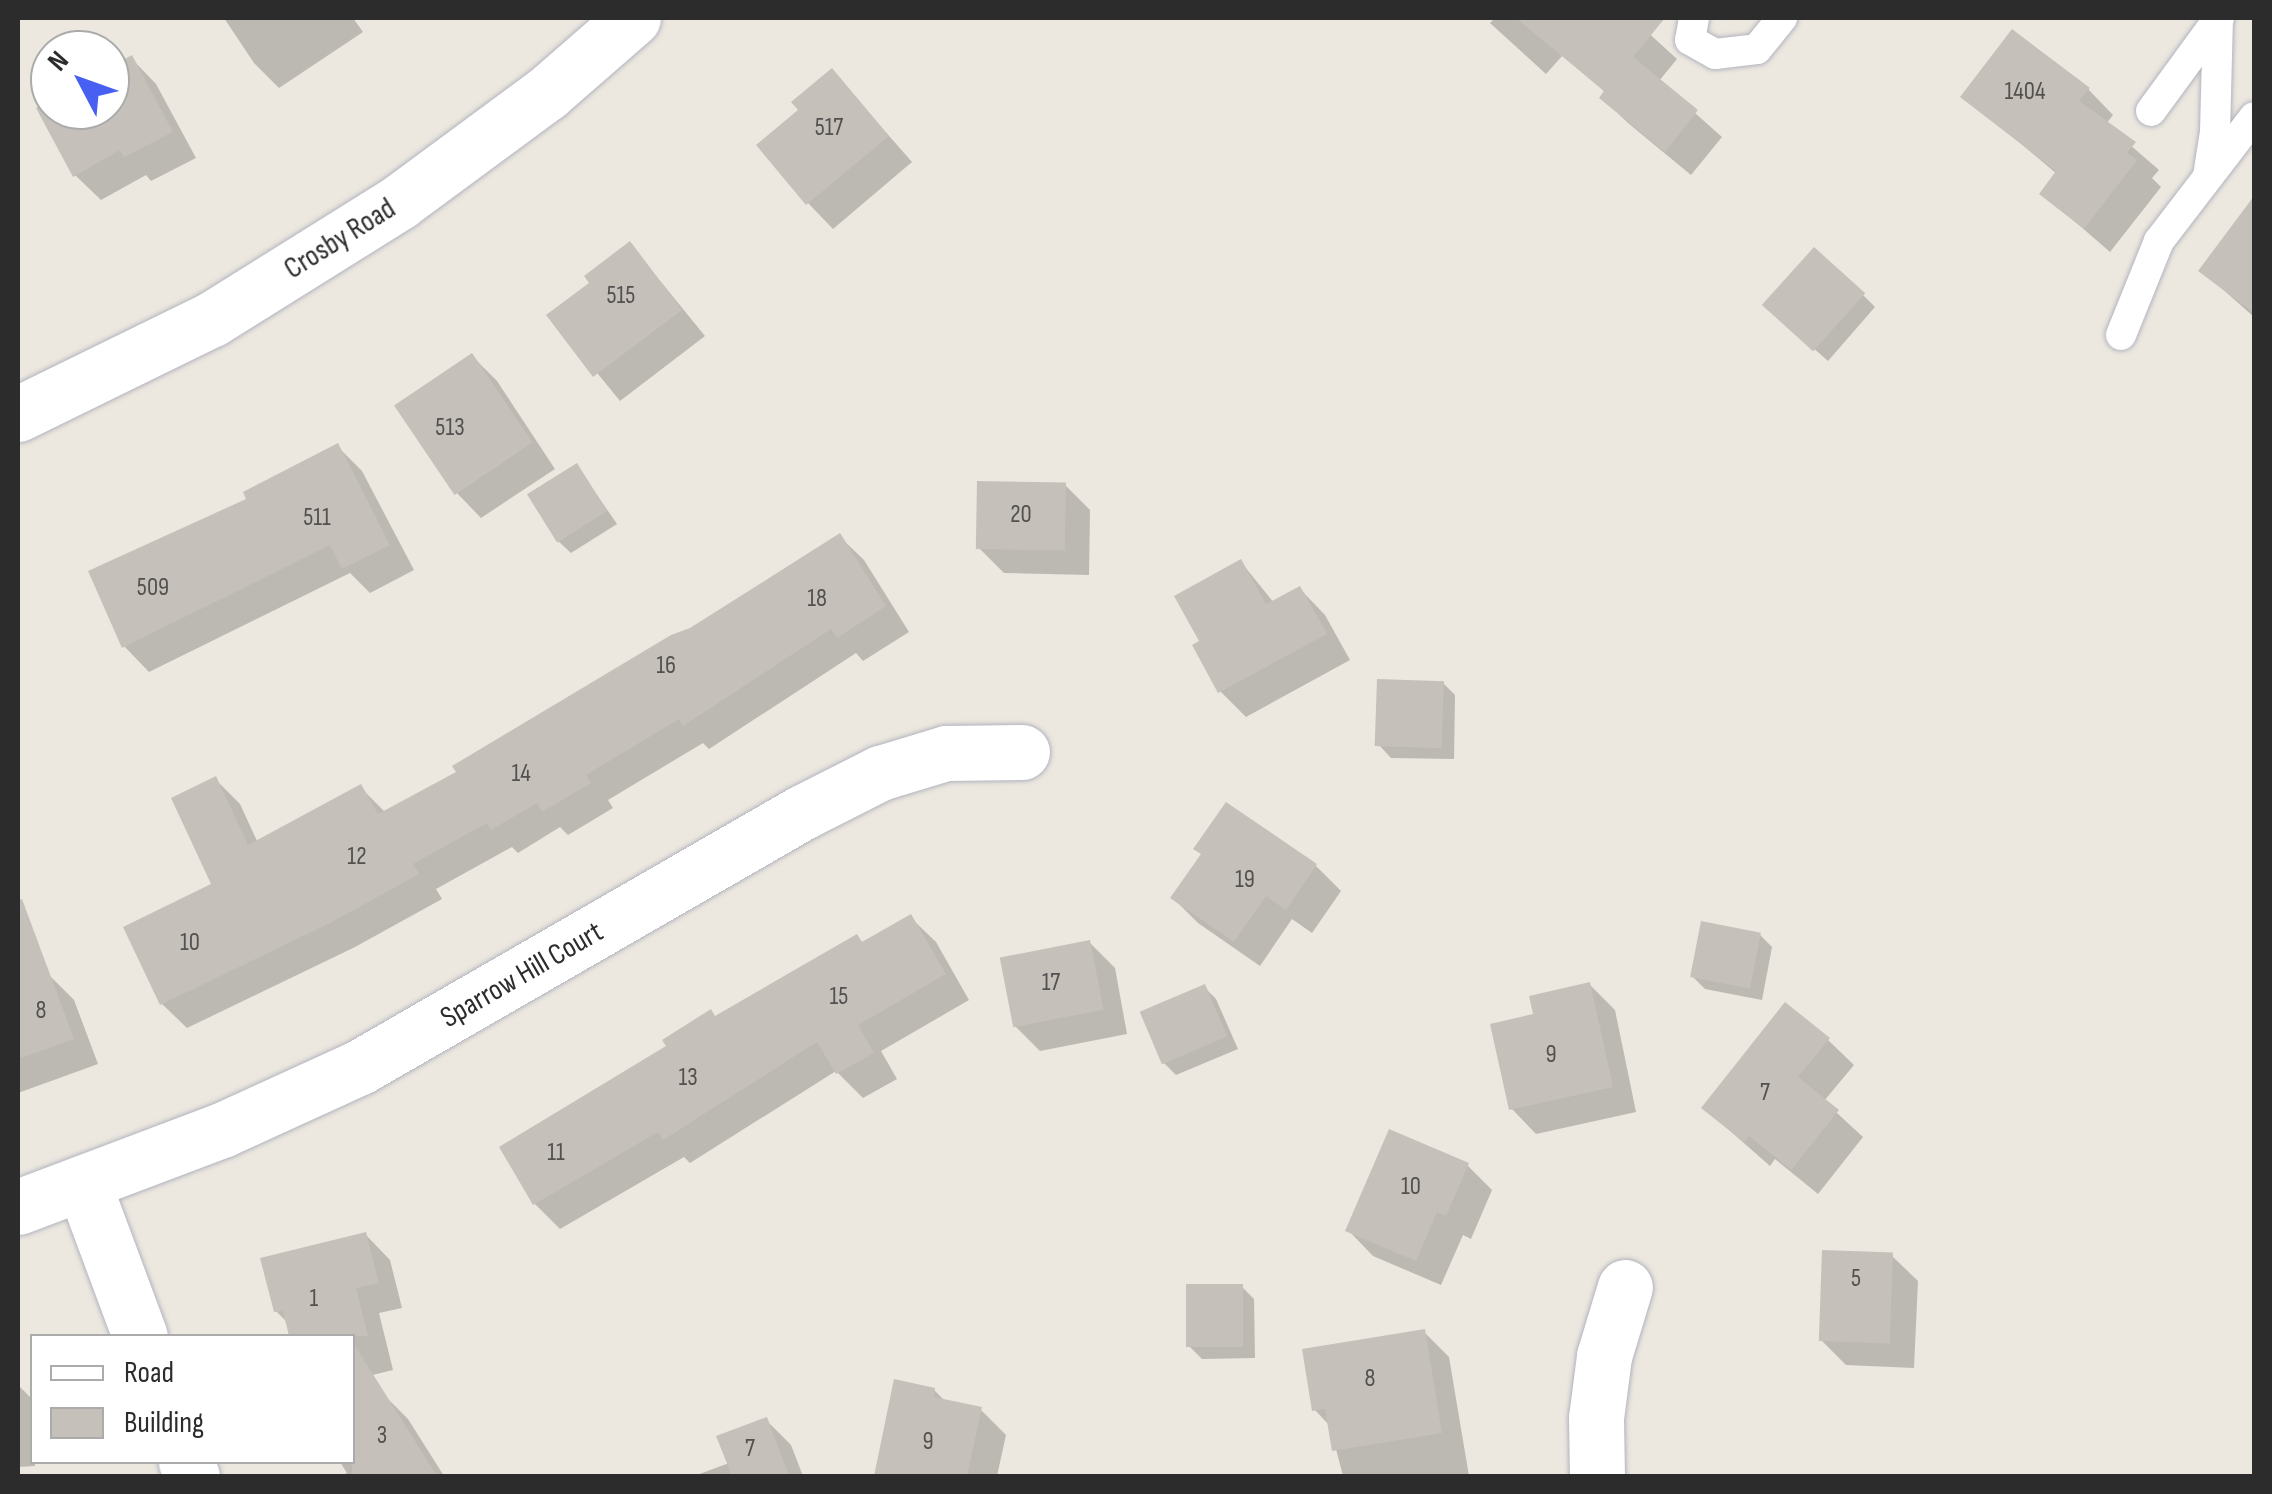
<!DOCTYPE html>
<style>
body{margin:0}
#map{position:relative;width:2272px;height:1494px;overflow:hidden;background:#ece7df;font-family:"Sofia Sans Condensed",sans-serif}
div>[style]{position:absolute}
.shadow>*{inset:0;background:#0003}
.building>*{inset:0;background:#c5c1ba;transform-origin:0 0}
.roads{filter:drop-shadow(0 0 2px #b2b4be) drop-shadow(0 0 2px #b2b4be)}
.lane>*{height:30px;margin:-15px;padding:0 15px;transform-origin:15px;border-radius:15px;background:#fff}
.street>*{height:55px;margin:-27.5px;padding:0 27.5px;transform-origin:27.5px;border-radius:27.5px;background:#fff}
.secondary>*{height:55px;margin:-27.5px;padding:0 27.5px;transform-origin:27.5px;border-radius:27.5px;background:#fff}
span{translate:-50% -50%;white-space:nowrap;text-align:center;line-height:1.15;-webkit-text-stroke:10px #fff;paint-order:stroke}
.number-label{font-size:25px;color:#525150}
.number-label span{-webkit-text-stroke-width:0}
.street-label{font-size:30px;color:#2c2c2c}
.frame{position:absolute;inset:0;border:20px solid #2c2c2c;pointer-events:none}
.legend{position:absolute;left:30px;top:1334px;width:325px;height:130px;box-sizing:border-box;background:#fff;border:2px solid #ababab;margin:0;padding:12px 18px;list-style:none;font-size:30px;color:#2c2c2c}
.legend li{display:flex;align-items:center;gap:20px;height:50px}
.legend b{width:50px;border:2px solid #ababab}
.north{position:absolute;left:30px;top:30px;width:100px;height:100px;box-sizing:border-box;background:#fff;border:2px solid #ababab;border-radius:50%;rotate:311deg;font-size:28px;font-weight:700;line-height:40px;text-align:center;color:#2c2c2c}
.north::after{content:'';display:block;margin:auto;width:35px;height:45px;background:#4860f1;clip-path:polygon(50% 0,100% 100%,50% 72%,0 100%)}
</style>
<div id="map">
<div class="shadow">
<i style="clip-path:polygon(224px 18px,353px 18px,363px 32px,279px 88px,254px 63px)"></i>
<i style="clip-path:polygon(1495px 18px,1561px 18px,1569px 26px,1576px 18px,1632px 18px,1677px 59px,1659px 81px,1722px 137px,1691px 175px,1628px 123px,1602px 98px,1606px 93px,1563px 55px,1546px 74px,1490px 23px)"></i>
<i style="clip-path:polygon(131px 58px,156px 84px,196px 158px,151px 181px,146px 175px,101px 200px,75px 175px,39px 109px,50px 103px,50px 110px,110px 110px,110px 70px)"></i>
<i style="clip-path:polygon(832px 71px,912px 162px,833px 229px,808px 203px,801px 110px)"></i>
<i style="clip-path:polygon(2088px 89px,2113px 115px,2106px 124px,2159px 170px,2152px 178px,2161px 187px,2110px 252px,2042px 193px,2057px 174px,1964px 96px)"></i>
<i style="clip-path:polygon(2249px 207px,2254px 211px,2254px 317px,2201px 270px)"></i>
<i style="clip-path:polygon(630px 244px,705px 336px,620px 401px,550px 315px,592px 283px)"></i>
<i style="clip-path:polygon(1863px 295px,1875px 307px,1828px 361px,1778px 317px)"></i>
<i style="clip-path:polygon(472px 356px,497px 381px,555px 469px,481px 518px,456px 492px)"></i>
<i style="clip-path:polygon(337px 446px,362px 471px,414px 570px,370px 593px,350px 573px,149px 672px,124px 646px,250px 500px)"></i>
<i style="clip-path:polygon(577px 466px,617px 524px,571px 553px,558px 541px)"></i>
<i style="clip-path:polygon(1065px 485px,1090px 510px,1089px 575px,1004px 573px,979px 548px)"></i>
<i style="clip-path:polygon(839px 536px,864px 560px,909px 632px,863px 661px,856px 653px,709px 749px,703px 743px,608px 800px,613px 808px,568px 835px,560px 827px,518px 853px,512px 847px,436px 889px,442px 899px,355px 947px,187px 1028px,162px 1004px,215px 885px,215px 779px,240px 804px,258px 843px,360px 787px,386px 813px,460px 773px)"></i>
<i style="clip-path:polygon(1241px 562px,1274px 603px,1300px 589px,1325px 615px,1350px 660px,1246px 717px,1220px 691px,1202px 642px)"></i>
<i style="clip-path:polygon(1443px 683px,1455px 695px,1454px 759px,1391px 758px,1379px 745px)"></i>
<i style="clip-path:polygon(1227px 805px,1316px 866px,1341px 891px,1312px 933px,1292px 919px,1260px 966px,1198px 923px,1173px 898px,1203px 855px)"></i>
<i style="clip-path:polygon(910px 917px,936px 942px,969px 1000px,881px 1051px,897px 1079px,863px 1098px,836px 1071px,690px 1163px,684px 1157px,560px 1229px,535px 1204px,503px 1147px,716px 1018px)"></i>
<i style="clip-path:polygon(1760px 935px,1772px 947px,1762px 1000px,1705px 989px,1692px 976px)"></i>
<i style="clip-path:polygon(1089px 942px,1115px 968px,1127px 1034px,1040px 1051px,1014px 1025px)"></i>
<i style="clip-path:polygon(49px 975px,74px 1000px,98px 1064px,18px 1093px,18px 987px)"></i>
<i style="clip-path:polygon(1590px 985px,1615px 1010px,1636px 1112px,1536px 1134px,1511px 1108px,1537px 1016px)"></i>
<i style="clip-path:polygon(1204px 987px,1216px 999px,1238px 1049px,1176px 1075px,1164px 1063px)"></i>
<i style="clip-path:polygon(1828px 1040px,1854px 1065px,1824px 1101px,1863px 1137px,1818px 1194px,1775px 1159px,1770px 1166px,1704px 1108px)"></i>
<i style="clip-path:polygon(1467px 1165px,1492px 1190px,1471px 1239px,1463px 1235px,1441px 1285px,1373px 1256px,1348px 1230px)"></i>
<i style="clip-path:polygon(365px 1234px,390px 1260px,402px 1308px,379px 1313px,393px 1370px,352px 1380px,352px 1336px,292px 1336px,288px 1323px,276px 1311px)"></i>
<i style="clip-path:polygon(1892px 1256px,1918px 1281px,1914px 1368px,1846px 1365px,1821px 1340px)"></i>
<i style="clip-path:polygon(1242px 1287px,1254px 1299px,1255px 1358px,1202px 1359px,1189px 1346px)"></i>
<i style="clip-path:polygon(1424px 1332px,1449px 1357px,1469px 1476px,1343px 1476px,1330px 1426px,1315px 1410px)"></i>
<i style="clip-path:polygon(896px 1382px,934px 1390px,946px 1402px,980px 1409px,1006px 1435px,997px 1476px,876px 1476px)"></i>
<i style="clip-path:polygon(18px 1385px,30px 1397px,35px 1466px,18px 1467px)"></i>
<i style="clip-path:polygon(383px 1394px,408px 1419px,444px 1476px,340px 1476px,347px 1473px,340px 1462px,352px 1462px)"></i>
<i style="clip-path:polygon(766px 1420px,791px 1445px,803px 1476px,694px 1476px,729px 1463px)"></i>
</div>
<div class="building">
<i style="clip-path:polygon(1516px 18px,1665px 18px,1633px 57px,1698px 110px,1665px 152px,1599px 98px,1604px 91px)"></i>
<i style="clip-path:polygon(2012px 29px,2090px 88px,2079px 101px,2136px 142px,2127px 153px,2137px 160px,2084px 229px,2039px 194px,2056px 171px,1960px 97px)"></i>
<i style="clip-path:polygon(132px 55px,173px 132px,124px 157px,120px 150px,73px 177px,36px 108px,50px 100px,50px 110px,110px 110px,110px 67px)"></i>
<i style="clip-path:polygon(832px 68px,889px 136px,806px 205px,756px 145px,798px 110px,791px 102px)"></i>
<i style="clip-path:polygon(2254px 196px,2254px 313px,2198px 271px)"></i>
<i style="clip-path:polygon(630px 241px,682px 310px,593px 377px,546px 315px,589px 283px,584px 276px)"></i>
<i style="left:1814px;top:247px;width:69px;height:78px;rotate:42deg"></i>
<i style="left:472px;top:353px;width:108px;height:94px;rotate:56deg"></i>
<i style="clip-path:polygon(338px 443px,390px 545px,342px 569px,330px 545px,122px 648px,88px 571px,246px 499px,243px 492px)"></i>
<i style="left:577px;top:463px;width:57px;height:59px;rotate:58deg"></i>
<i style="left:977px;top:481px;width:89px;height:68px;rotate:1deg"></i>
<i style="clip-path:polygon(840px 533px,886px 606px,837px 638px,831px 629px,683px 726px,679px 719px,586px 775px,591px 783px,542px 812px,537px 803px,491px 830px,487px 823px,413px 864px,419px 874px,330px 923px,160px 1005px,123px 927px,211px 884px,171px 798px,216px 776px,248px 845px,361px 784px,378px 814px,456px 772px,452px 766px,671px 635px,690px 628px)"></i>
<i style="clip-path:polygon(1241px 559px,1266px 604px,1300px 586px,1327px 634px,1218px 693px,1192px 645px,1199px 641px,1174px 596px)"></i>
<i style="left:1377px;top:679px;width:67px;height:67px;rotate:2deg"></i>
<i style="clip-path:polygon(1226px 802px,1317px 864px,1286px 910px,1266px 896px,1234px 942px,1170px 898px,1201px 854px,1193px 849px)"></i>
<i style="clip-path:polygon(22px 899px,74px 1039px,18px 1059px,18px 900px)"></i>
<i style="clip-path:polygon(911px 914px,946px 974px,858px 1025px,874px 1053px,836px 1074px,817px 1042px,663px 1140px,658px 1132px,533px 1205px,499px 1147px,666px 1046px,662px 1040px,711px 1009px,715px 1016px,857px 934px,862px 942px)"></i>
<i style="left:1701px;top:921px;width:61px;height:57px;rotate:11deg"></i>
<i style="left:1090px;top:940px;width:71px;height:92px;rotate:79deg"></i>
<i style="clip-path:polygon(1590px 982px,1613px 1087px,1509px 1110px,1490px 1024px,1533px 1014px,1529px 996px)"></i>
<i style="left:1205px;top:984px;width:57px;height:71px;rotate:67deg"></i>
<i style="clip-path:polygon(1785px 1002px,1830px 1038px,1798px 1077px,1839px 1110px,1791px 1170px,1749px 1136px,1744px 1142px,1701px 1108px)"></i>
<i style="clip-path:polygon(1389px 1129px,1469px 1163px,1446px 1216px,1437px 1212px,1416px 1261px,1345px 1231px)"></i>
<i style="clip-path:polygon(366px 1232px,379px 1283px,356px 1288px,368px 1336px,289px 1336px,283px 1311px,274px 1312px,260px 1258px)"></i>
<i style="left:1822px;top:1250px;width:71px;height:91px;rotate:2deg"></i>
<i style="left:1243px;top:1284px;width:63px;height:57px;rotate:90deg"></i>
<i style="clip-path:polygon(1425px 1329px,1442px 1433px,1332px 1451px,1325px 1409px,1312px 1411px,1302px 1349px)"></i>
<i style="clip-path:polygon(352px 1341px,437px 1476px,352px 1476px)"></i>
<i style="clip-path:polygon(894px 1379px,935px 1388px,934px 1397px,982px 1407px,967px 1476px,874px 1476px)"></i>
<i style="clip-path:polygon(767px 1417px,789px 1476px,732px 1476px,716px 1436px)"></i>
</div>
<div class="roads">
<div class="lane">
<i style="left:1694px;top:18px;width:22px;rotate:100deg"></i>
<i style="left:1690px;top:40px;width:29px;rotate:29deg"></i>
<i style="left:1715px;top:54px;width:42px;rotate:-6.8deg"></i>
<i style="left:1757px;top:49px;width:40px;rotate:-51deg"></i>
<i style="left:2151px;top:111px;width:115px;rotate:-53.8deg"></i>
<i style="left:2208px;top:176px;width:45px;rotate:-81deg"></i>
<i style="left:2215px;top:132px;width:114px;rotate:-88.5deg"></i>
<i style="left:2121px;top:335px;width:101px;rotate:-68deg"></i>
<i style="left:2159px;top:241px;width:156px;rotate:-52.5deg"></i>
</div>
<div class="street">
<i style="left:83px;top:1183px;width:163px;rotate:69.6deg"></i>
<i style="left:18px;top:1207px;width:220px;rotate:-20.7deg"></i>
<i style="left:224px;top:1129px;width:149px;rotate:-24.5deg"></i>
<i style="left:360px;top:1067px;width:509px;rotate:-29.94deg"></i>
<i style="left:801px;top:813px;width:89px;rotate:-26.9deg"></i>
<i style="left:880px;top:773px;width:69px;rotate:-16.9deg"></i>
<i style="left:946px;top:753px;width:76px;rotate:-0.8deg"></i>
<i style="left:186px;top:1462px;width:15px;rotate:67deg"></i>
<i style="left:1597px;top:1476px;width:58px;rotate:-91deg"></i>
<i style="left:1596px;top:1418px;width:63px;rotate:-82.6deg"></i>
<i style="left:1604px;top:1356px;width:72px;rotate:-73.1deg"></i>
</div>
<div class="secondary">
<i style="left:18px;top:414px;width:216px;rotate:-26.1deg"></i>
<i style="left:212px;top:319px;width:221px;rotate:-32deg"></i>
<i style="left:399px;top:202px;width:184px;rotate:-36.4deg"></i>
<i style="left:547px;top:93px;width:114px;rotate:-41.1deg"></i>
</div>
</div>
<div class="number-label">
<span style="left:2025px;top:92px">1404</span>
<span style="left:829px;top:128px">517</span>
<span style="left:621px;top:296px">515</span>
<span style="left:450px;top:428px">513</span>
<span style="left:1021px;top:515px">20</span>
<span style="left:317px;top:518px">511</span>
<span style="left:153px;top:588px">509</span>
<span style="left:817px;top:599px">18</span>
<span style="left:666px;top:666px">16</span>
<span style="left:521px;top:774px">14</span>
<span style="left:357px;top:857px">12</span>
<span style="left:1245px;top:880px">19</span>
<span style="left:190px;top:943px">10</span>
<span style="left:1051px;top:983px">17</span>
<span style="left:839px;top:997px">15</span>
<span style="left:41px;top:1011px">8</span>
<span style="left:1551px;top:1055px">9</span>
<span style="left:688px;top:1078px">13</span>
<span style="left:1765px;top:1093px">7</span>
<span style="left:556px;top:1153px">11</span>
<span style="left:1411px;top:1187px">10</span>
<span style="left:1856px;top:1279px">5</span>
<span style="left:314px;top:1299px">1</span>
<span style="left:1370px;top:1379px">8</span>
<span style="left:382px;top:1436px">3</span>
<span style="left:928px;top:1442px">9</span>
<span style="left:750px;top:1449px">7</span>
</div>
<div class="street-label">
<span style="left:340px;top:239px;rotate:-32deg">Crosby Road</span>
<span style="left:522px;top:975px;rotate:-30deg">Sparrow Hill Court</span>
</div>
<div class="frame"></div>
<ul class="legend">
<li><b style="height:12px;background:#fff"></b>Road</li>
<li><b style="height:28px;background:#c5c1ba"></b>Building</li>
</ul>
<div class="north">N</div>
</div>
